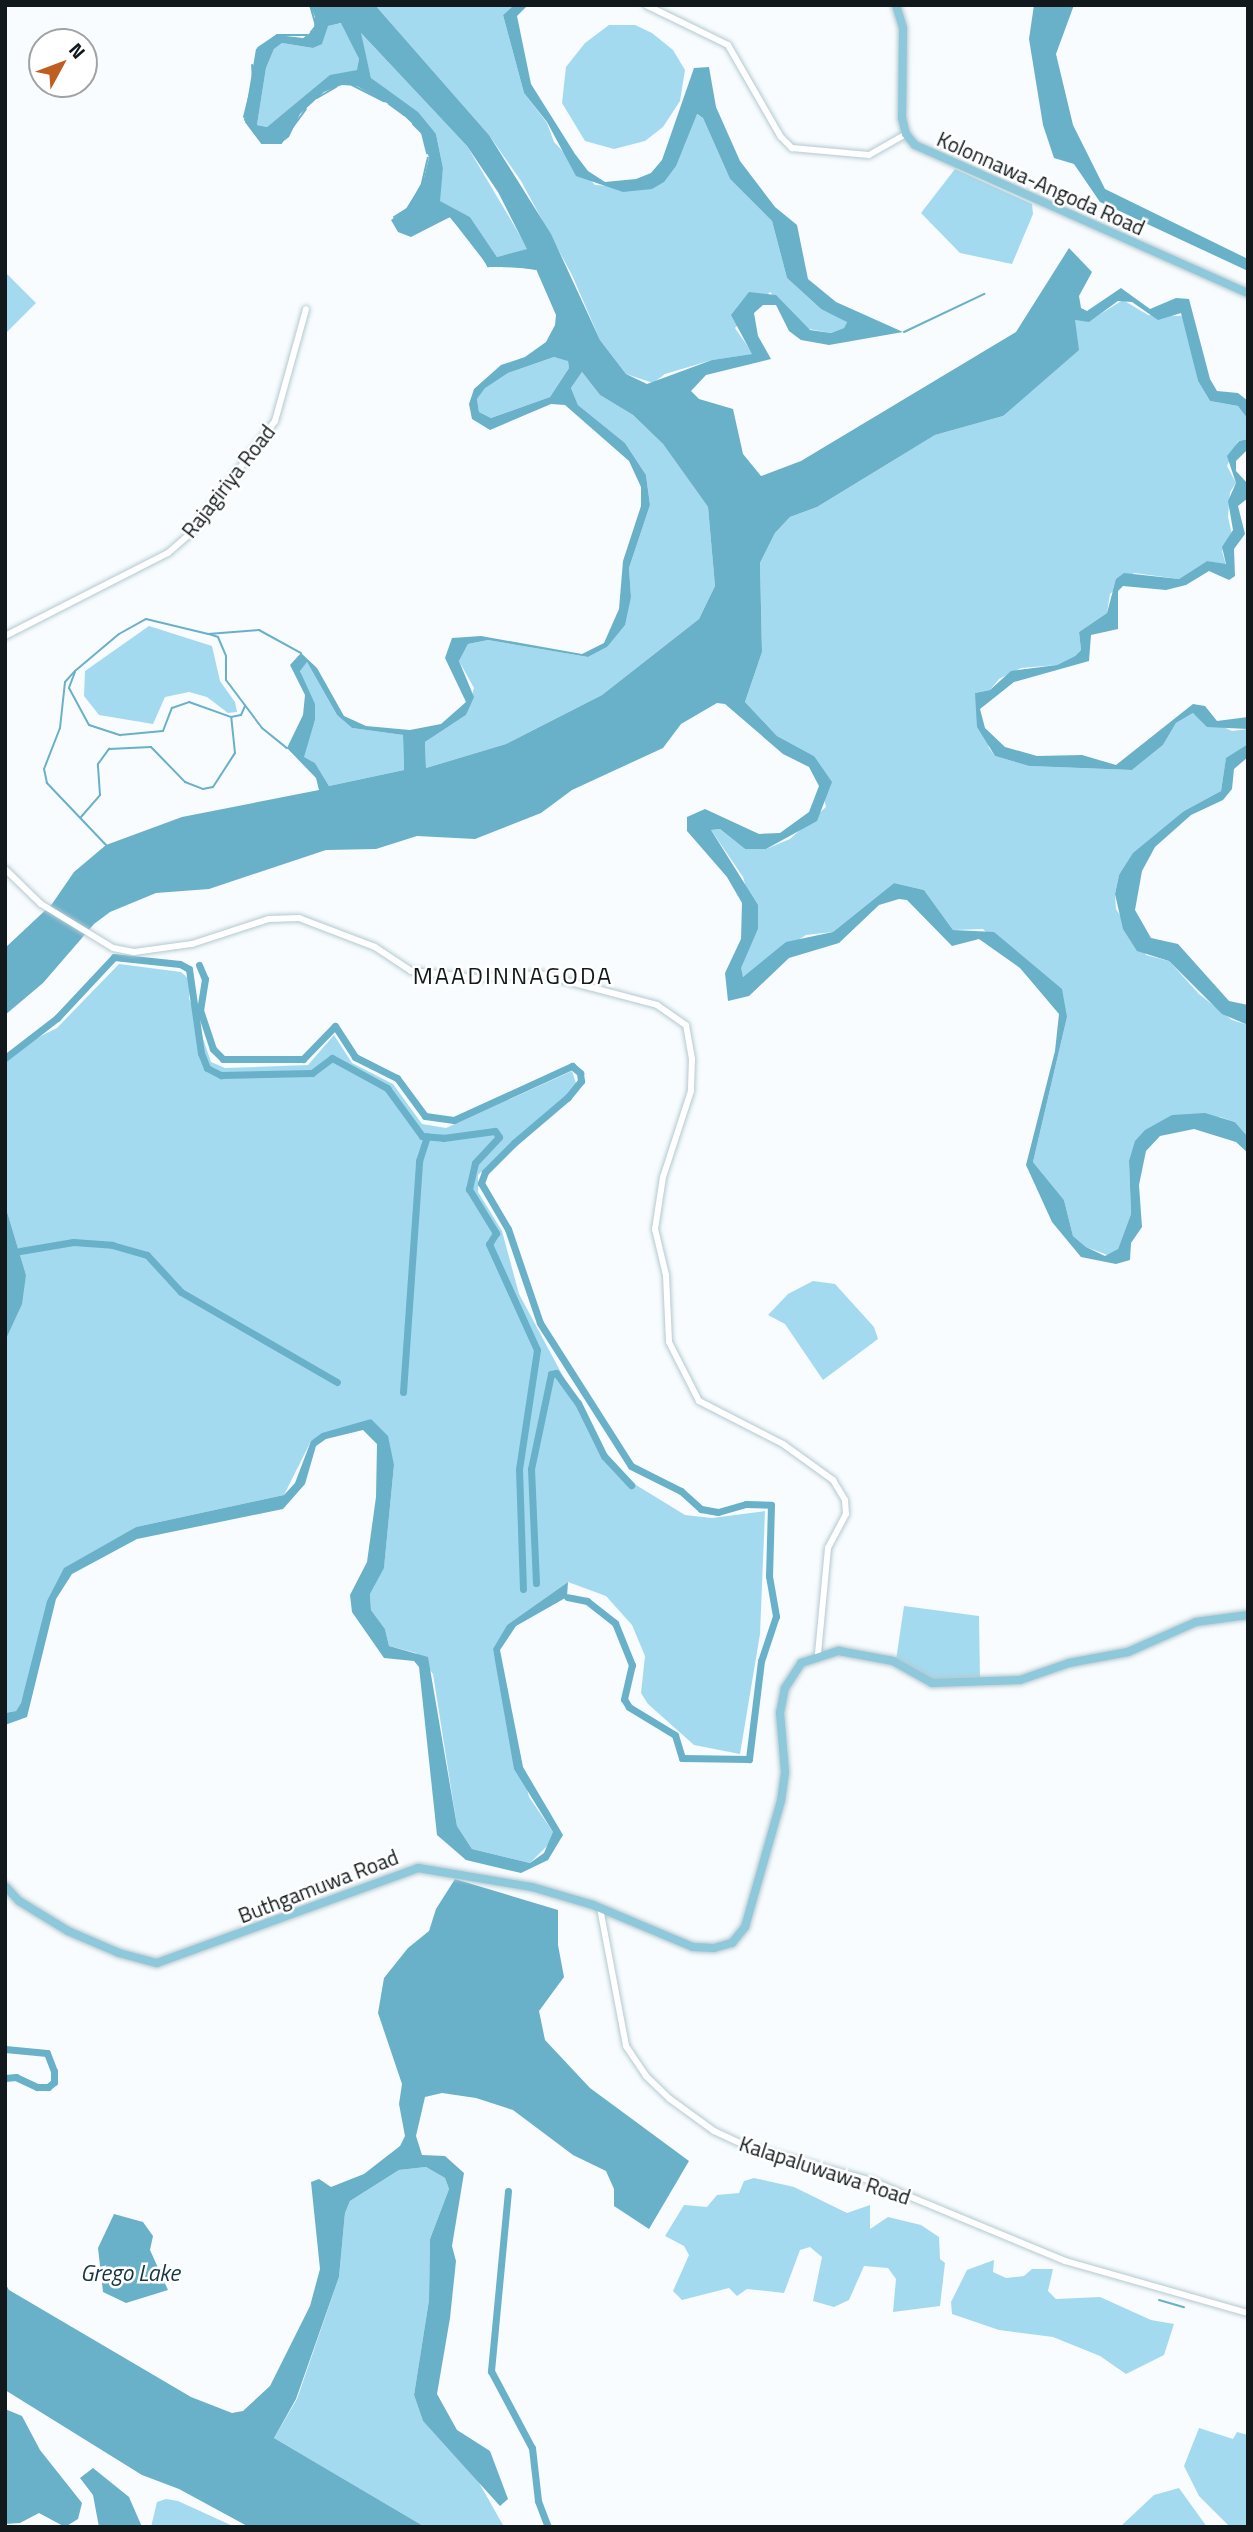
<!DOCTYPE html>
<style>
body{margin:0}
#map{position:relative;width:1253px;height:2532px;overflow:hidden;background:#f8fcfe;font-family:"Titillium Web",sans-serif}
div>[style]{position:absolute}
.green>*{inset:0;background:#a4daef}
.water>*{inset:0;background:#69b0c9}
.stream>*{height:2px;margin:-1px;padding:0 1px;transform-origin:1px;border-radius:1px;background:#69b0c9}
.canal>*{height:7px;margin:-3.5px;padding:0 3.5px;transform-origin:3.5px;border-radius:3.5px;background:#69b0c9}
.roads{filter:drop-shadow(0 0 2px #b4c9d1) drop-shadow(0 0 2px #b4c9d1)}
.tertiary>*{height:6px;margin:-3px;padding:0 3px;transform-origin:3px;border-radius:3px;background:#fff}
.primary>*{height:8px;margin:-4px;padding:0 4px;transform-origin:4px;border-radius:4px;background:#8ec8db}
span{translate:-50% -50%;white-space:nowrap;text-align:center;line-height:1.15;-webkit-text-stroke:5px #fff;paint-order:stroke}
.street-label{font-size:21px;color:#11191c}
.water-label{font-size:23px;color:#143642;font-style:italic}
.quarter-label{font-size:24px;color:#11191c;letter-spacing:2px}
.frame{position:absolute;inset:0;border:7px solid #11191c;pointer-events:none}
.north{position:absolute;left:28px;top:28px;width:70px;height:70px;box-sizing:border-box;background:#fff;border:2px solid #a0a3a4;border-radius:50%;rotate:49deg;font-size:19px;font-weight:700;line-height:28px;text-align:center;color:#11191c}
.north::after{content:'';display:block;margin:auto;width:24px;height:32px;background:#c05e21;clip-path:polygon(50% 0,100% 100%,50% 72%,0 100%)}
</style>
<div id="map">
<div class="green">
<i style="clip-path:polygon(375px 5px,514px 5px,503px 15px,524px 93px,547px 123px,554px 142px,595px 185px,652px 189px,684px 146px,691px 118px,696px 114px,703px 118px,730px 179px,772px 221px,787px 278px,821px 309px,842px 317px,847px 322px,844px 328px,831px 333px,803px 328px,770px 292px,735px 328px,753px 354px,712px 360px,665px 374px,653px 383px,626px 374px,600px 340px,572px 275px,521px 181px,489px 135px)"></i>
<i style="clip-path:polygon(342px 23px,359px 59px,358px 70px,330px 76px,267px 127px,257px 125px,266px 68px,274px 49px,282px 43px,313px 48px,322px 43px,327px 26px)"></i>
<i style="clip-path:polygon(609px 25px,635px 25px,652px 33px,673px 50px,685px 70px,680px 101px,663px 127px,645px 141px,614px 149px,585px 141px,562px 103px,566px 67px,585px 43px)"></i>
<i style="clip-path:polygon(360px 32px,467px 146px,528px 249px,497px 257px,470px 217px,439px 201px,443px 168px,436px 134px,371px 78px)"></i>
<i style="clip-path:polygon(955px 169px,1032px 204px,1033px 214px,1012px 264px,960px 253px,921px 213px)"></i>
<i style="clip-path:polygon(5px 272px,36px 303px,5px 334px)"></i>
<i style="clip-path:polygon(1123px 300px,1148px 315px,1184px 316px,1198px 381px,1210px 401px,1238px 406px,1247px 416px,1248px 439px,1238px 441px,1227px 466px,1236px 483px,1230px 492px,1228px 517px,1232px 535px,1222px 551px,1226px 565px,1207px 561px,1179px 579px,1134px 573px,1110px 594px,1107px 613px,1079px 632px,1081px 650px,1075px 656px,1057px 665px,1021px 668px,999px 679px,990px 690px,975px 693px,989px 748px,995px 756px,1029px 766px,1132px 770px,1163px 745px,1176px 723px,1193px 713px,1232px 731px,1248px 729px,1248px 744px,1226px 759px,1221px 791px,1184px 811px,1119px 875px,1115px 894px,1116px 909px,1146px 955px,1169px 961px,1199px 994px,1232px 1020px,1248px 1025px,1248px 1137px,1235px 1122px,1220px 1117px,1172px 1115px,1129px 1161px,1131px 1214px,1118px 1249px,1110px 1256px,1086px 1247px,1073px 1236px,1064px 1200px,1033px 1162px,1067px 1017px,983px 929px,953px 930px,924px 890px,894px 883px,833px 932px,806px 935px,743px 977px,740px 968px,758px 929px,743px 877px,711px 830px,720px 829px,745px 849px,766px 849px,790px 839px,826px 807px,814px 756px,777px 736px,745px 702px,762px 652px,760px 563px,775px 533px,790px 517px,817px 507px,935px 435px,1003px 416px,1075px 320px,1089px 321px)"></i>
<i style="clip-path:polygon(554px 357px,568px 360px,569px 368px,550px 397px,491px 418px,479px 412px,477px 399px,485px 387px,508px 373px)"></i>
<i style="clip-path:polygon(582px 372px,600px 395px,633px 415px,663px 444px,708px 507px,715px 586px,699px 619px,602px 695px,506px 744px,426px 768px,425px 742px,466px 715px,474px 688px,459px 661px,468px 644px,488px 640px,588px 657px,607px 647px,631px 597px,629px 568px,650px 505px,646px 475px,625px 443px,578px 405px,571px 388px)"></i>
<i style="clip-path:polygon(149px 626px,212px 646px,220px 681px,235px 702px,237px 712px,228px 713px,207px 697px,189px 692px,165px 697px,153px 724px,99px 715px,84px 696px,85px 671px)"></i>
<i style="clip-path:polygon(307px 662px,337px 715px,352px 728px,403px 735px,404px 770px,329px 786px,315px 763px,303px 757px,315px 720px,300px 670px)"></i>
<i style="clip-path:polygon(119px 964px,181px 972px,191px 981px,189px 998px,211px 1062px,225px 1068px,308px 1065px,334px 1035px,352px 1063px,393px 1084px,422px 1124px,446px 1128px,572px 1071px,577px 1086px,478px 1175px,478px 1192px,502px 1231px,519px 1294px,609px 1462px,636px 1485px,685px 1515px,712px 1518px,765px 1511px,760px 1634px,740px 1754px,694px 1745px,648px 1704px,641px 1693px,645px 1656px,632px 1625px,606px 1596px,568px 1582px,507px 1625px,493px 1650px,529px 1797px,553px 1832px,552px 1841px,530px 1863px,472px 1849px,457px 1826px,433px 1674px,416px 1653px,389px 1646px,385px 1629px,371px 1610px,370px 1594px,384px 1567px,394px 1465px,371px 1419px,311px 1441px,284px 1495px,136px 1527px,65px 1568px,21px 1703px,16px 1711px,5px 1713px,5px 1342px,26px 1275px,5px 1205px,5px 1054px,57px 1028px)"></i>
<i style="clip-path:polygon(813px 1281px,835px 1284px,874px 1327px,878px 1339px,823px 1380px,785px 1324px,768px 1315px,788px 1294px)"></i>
<i style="clip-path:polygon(904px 1606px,979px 1616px,980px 1681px,932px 1681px,896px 1660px)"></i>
<i style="clip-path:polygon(426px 2167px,445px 2178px,449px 2189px,430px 2239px,429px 2300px,414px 2395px,423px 2421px,477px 2479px,504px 2527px,425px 2527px,274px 2438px,297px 2399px,339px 2277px,345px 2213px,350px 2201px,399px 2170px)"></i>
<i style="clip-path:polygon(754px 2178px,794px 2187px,847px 2213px,870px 2205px,870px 2229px,888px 2217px,921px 2225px,939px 2237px,940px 2259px,945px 2263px,940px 2306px,893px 2312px,896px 2279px,888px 2268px,864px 2266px,849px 2300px,834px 2307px,813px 2301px,822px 2257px,810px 2247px,800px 2250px,784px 2293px,747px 2289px,737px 2296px,729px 2288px,682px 2300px,673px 2291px,689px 2255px,684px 2246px,665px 2236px,684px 2205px,707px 2207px,717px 2195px,739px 2193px,744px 2181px)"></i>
<i style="clip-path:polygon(994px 2260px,993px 2272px,1006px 2278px,1024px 2276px,1032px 2269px,1053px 2269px,1048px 2291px,1056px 2299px,1100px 2297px,1151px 2320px,1174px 2324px,1164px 2355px,1126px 2374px,1100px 2356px,1053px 2337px,999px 2330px,952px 2314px,951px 2302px,967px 2270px)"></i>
<i style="clip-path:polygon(1199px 2428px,1233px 2439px,1237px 2432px,1248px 2435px,1248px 2525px,1230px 2527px,1199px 2496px,1184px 2466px)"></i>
<i style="clip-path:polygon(1179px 2488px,1207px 2527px,1121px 2526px,1154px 2495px)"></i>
<i style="clip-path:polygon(166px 2499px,178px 2501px,235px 2527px,151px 2527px,157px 2502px)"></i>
</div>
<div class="water">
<i style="clip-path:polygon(evenodd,310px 5px,375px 5px,489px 135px,551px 234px,600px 340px,626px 374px,647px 384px,712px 360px,752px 354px,731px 315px,749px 292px,776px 295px,810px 330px,831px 333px,844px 328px,847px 322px,821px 309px,787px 278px,772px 221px,730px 179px,703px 118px,697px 114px,676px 166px,664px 182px,652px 189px,623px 192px,576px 176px,547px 122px,524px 93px,503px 15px,514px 5px,528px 5px,517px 16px,531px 84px,575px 154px,588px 171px,605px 182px,636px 179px,651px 173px,662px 160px,694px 68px,709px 67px,716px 107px,740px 161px,775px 207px,797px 225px,808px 279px,836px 302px,903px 332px,829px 345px,801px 340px,789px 331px,776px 305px,763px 305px,754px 313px,758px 336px,771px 359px,706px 375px,691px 391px,699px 399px,733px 409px,743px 454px,761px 476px,801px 461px,1016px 332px,1069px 248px,1092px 272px,1079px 296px,1081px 308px,1087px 311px,1121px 288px,1150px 309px,1176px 298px,1189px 299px,1210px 379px,1217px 391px,1238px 393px,1248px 401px,1248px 419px,1238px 406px,1210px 401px,1198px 381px,1181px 313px,1158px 320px,1132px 302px,1118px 301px,1089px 322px,1075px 320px,1079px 350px,1003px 416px,935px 435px,817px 507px,790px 517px,775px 533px,760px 563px,762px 652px,745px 702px,777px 736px,814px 756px,832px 782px,817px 821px,766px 849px,745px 849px,720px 829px,711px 830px,758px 905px,758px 929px,741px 968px,743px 977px,786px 942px,833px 932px,894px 883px,924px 890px,953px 930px,994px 932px,1062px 989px,1067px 1017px,1033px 1162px,1064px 1200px,1073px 1236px,1086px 1247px,1105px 1256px,1118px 1249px,1131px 1214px,1129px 1161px,1135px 1141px,1145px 1130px,1172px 1115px,1205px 1113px,1235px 1122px,1248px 1137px,1248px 1153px,1236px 1142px,1194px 1129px,1160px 1136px,1146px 1151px,1139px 1185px,1142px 1227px,1131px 1243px,1130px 1260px,1116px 1264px,1081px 1257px,1052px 1222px,1026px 1165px,1055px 1051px,1059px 1014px,1020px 968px,979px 939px,952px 946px,907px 900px,899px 899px,879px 905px,839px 943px,789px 958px,749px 996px,728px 1001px,725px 973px,741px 939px,742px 903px,727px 877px,687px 831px,687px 817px,705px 809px,759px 834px,780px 833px,809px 812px,819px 786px,809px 767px,783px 754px,725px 704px,717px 703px,681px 724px,663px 748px,572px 790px,541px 813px,475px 839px,417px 836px,376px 849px,326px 850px,209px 889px,156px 893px,110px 912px,94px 924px,43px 983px,5px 1015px,5px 948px,52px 904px,74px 872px,106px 845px,182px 817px,319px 790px,316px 778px,287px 748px,303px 715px,305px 695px,290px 665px,301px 653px,317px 668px,344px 716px,366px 726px,410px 730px,441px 724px,466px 702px,445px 658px,452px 638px,481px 636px,582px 654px,604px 643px,619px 609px,623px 561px,641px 506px,641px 487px,629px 461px,565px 405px,551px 404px,490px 430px,472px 419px,469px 404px,474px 389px,501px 365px,525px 357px,546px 342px,555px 325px,556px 315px,536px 269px,488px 266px,450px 217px,411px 237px,398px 232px,391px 220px,407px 209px,424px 178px,429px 158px,422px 133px,397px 109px,357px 86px,342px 85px,324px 92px,300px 114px,289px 137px,281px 143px,262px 143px,244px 120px,256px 49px,277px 35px,303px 38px,314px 30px,315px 17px,310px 5px,341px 23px,359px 59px,357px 70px,330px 75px,267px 127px,257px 125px,266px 68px,274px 49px,282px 43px,313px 48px,322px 44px,328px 26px,341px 23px,310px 5px,361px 33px,467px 146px,498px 192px,527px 249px,497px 257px,470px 217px,440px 201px,443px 168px,436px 134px,418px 112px,371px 78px,361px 33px,310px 5px,554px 357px,568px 361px,569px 368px,550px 397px,491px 418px,479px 412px,477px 399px,485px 388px,508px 373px,554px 357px,310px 5px,582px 372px,600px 395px,633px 415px,663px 444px,708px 507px,715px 586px,699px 619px,602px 695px,506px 744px,426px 768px,425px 742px,466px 715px,474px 697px,459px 661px,468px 644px,488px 640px,588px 657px,607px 647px,625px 625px,631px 597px,629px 568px,650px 505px,646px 475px,625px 443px,578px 405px,571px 388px,582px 372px,310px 5px,307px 662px,337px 715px,352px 728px,403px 735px,404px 770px,329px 786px,315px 763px,304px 757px,315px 720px,315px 704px,300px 671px,307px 662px)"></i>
<i style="clip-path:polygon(1034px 5px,1074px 5px,1056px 54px,1073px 125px,1105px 189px,1248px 259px,1248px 271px,1100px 202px,1074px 164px,1054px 158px,1043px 125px,1029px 39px)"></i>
<i style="clip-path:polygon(1248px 439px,1248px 449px,1236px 461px,1236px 471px,1248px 484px,1248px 498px,1238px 506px,1245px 534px,1234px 549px,1235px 576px,1229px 580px,1209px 571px,1186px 585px,1166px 590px,1123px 586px,1118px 591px,1118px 629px,1091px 635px,1089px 661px,1014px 682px,980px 709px,985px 728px,1005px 747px,1037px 756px,1082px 755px,1116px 765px,1193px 704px,1205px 706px,1217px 721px,1248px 717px,1248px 729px,1207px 727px,1193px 713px,1176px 723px,1163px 745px,1132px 770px,1029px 766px,995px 756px,977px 727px,975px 693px,990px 690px,1011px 671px,1057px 665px,1075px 656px,1081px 650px,1079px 632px,1107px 613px,1116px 579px,1124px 573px,1179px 579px,1207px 561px,1226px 564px,1222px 547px,1233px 530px,1228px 501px,1236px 483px,1227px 456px,1239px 441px)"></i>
<i style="clip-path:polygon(1248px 744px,1248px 757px,1234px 769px,1232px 789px,1223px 800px,1191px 815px,1155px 847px,1142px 871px,1135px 910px,1151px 938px,1178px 944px,1229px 1001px,1248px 1005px,1248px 1025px,1222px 1014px,1169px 961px,1137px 951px,1123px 929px,1115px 894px,1119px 875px,1133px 853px,1184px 811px,1221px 791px,1226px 758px)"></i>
<i style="clip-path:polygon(5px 1205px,26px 1275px,22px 1304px,5px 1341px)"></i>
<i style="clip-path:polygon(371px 1419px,388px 1436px,394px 1465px,384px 1568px,370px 1594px,371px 1610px,385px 1629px,389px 1646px,428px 1657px,457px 1826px,472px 1849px,530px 1863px,544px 1853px,553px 1832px,514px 1769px,493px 1649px,507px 1625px,568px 1582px,567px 1597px,516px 1626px,500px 1650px,523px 1767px,563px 1835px,548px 1860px,521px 1873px,466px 1860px,437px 1835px,419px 1667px,414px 1661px,384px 1658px,352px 1612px,350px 1595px,367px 1562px,376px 1497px,377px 1444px,363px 1430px,326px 1439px,316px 1446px,305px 1484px,283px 1509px,137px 1539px,72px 1574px,56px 1599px,27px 1717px,5px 1725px,5px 1713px,16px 1711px,21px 1703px,47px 1601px,64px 1568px,136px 1527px,284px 1495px,295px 1483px,311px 1441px,322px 1433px)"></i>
<i style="clip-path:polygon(455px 1879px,558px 1910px,558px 1945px,564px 1977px,539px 2011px,545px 2040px,590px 2088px,689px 2161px,649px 2229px,614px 2206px,614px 2189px,606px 2171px,573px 2155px,513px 2110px,476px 2098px,442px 2093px,425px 2097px,416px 2136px,422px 2155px,445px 2156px,464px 2173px,452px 2246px,456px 2261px,450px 2318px,437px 2394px,457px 2430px,490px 2451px,508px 2499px,500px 2506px,423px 2421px,414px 2395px,429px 2300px,430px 2239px,449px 2189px,445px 2178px,426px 2167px,399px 2170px,350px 2201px,345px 2213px,339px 2277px,296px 2399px,274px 2438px,425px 2527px,249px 2527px,179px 2489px,142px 2475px,5px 2390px,5px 2283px,9px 2290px,191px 2397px,232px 2413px,243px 2411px,270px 2386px,310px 2306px,320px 2269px,311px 2182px,319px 2179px,331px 2187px,364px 2174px,400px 2146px,405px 2136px,399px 2104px,402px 2084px,378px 2013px,384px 1978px,408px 1948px,429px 1931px,436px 1909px)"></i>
<i style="clip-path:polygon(114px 2214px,143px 2222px,153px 2236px,150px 2250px,168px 2290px,126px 2303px,103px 2292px,98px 2248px)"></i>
<i style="clip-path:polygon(5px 2409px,22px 2416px,40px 2450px,82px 2503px,78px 2519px,65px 2527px,39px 2513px,20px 2523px,5px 2524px)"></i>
<i style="clip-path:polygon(93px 2468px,129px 2497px,142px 2527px,99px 2527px,93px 2495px,80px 2478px)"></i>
</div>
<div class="stream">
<i style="left:310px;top:5px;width:22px;rotate:74deg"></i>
<i style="left:316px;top:26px;width:8px;rotate:130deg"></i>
<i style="left:258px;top:48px;width:23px;rotate:-34deg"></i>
<i style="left:277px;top:35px;width:30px"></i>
<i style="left:352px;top:85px;width:36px;rotate:27deg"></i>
<i style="left:317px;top:98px;width:22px;rotate:-30deg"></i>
<i style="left:389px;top:104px;width:19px;rotate:36deg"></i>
<i style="left:244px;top:117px;width:36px;rotate:-76deg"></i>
<i style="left:253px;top:82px;width:17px;rotate:-93deg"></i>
<i style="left:246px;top:122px;width:26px;rotate:53deg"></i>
<i style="left:262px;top:143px;width:19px"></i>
<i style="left:281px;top:143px;width:42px;rotate:-53.7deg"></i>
<i style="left:413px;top:124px;width:13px;rotate:45deg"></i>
<i style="left:422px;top:133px;width:21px;rotate:76deg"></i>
<i style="left:422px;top:183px;width:26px;rotate:-77deg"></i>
<i style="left:394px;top:217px;width:15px;rotate:-32deg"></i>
<i style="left:407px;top:209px;width:25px;rotate:-58deg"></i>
<i style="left:434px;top:223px;width:17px;rotate:-24deg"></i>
<i style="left:450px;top:216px;width:36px;rotate:48deg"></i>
<i style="left:478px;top:248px;width:21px;rotate:61deg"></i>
<i style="left:488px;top:266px;width:30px"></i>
<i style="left:523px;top:267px;width:13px;rotate:9deg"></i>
<i style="left:904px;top:332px;width:89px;rotate:-25.4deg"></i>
<i style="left:209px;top:634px;width:9px;rotate:18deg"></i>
<i style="left:218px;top:637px;width:21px;rotate:67deg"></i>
<i style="left:226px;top:656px;width:24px;rotate:90deg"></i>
<i style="left:226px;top:680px;width:60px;rotate:53.1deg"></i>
<i style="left:262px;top:728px;width:32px;rotate:39deg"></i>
<i style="left:75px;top:672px;width:17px;rotate:111deg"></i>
<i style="left:69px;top:688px;width:42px;rotate:61.6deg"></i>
<i style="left:89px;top:725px;width:33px;rotate:18deg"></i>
<i style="left:120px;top:735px;width:43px;rotate:-5.3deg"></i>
<i style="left:163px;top:731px;width:25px;rotate:-69deg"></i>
<i style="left:172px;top:708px;width:18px;rotate:-19deg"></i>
<i style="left:189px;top:702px;width:45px;rotate:19.7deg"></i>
<i style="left:231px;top:717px;width:10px;rotate:-11deg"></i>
<i style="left:241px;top:715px;width:10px;rotate:-66deg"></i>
<i style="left:81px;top:817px;width:29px;rotate:-49deg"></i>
<i style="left:100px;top:795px;width:31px;rotate:-94deg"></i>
<i style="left:98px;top:764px;width:19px;rotate:-54deg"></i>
<i style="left:109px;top:749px;width:42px;rotate:-2.7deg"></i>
<i style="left:151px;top:747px;width:49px;rotate:45.8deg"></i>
<i style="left:185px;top:782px;width:19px;rotate:21deg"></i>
<i style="left:203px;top:789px;width:10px;rotate:-11deg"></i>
<i style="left:213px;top:787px;width:40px;rotate:-57.1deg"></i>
<i style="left:235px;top:753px;width:36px;rotate:-96deg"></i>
<i style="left:106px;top:845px;width:86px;rotate:-133.6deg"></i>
<i style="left:47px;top:783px;width:14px;rotate:-102deg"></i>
<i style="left:44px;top:769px;width:44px;rotate:-68.7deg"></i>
<i style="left:60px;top:728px;width:46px;rotate:-83.8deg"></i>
<i style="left:65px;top:682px;width:15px;rotate:-48deg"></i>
<i style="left:75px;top:671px;width:57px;rotate:-40.1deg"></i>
<i style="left:119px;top:634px;width:31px;rotate:-29deg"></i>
<i style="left:146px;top:619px;width:64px;rotate:13.6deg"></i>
<i style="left:208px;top:634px;width:51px;rotate:-4.5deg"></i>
<i style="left:259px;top:630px;width:48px;rotate:28.7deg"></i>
<i style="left:1159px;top:2300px;width:26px;rotate:16deg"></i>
</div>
<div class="canal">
<i style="left:199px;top:965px;width:15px;rotate:67deg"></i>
<i style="left:205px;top:979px;width:31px;rotate:99deg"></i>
<i style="left:200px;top:1010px;width:41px;rotate:71.6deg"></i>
<i style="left:213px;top:1049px;width:14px;rotate:45deg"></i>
<i style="left:223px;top:1059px;width:80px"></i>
<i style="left:303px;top:1059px;width:46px;rotate:-45.9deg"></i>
<i style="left:335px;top:1026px;width:37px;rotate:57deg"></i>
<i style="left:355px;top:1057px;width:47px;rotate:26.6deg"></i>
<i style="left:397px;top:1078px;width:47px;rotate:53.6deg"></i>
<i style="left:425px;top:1116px;width:29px;rotate:8deg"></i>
<i style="left:454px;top:1120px;width:130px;rotate:-24.6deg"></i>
<i style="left:572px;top:1066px;width:11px;rotate:41deg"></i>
<i style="left:580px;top:1073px;width:8px;rotate:83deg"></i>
<i style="left:581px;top:1081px;width:21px;rotate:129deg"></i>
<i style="left:568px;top:1097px;width:71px;rotate:139.6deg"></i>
<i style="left:514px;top:1143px;width:41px;rotate:135deg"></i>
<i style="left:485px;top:1172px;width:12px;rotate:110deg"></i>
<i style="left:481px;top:1183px;width:53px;rotate:59.6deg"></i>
<i style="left:508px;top:1229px;width:99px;rotate:71.2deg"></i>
<i style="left:540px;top:1323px;width:169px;rotate:57.5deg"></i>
<i style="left:631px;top:1466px;width:56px;rotate:26.6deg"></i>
<i style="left:681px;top:1491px;width:27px;rotate:42deg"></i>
<i style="left:701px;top:1509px;width:17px;rotate:10deg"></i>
<i style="left:718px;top:1512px;width:29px;rotate:-16deg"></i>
<i style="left:746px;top:1504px;width:25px;rotate:2deg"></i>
<i style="left:771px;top:1505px;width:71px;rotate:91.6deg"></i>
<i style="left:769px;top:1576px;width:41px;rotate:80.1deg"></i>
<i style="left:776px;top:1616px;width:47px;rotate:108.4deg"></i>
<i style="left:761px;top:1661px;width:99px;rotate:97deg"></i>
<i style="left:749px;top:1759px;width:67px;rotate:-179.1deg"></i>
<i style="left:682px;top:1758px;width:24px;rotate:-107deg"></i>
<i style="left:675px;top:1735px;width:54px;rotate:-148.7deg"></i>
<i style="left:629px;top:1707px;width:9px;rotate:-122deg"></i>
<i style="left:624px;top:1699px;width:35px;rotate:-77deg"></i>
<i style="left:632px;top:1665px;width:45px;rotate:-112deg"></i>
<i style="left:615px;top:1623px;width:36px;rotate:-142deg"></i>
<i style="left:587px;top:1601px;width:20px;rotate:-169deg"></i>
<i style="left:5px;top:1058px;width:66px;rotate:-37.6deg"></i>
<i style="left:57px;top:1018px;width:83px;rotate:-46.9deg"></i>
<i style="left:114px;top:957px;width:66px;rotate:6.1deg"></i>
<i style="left:180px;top:964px;width:10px;rotate:29deg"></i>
<i style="left:189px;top:969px;width:85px;rotate:81.9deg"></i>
<i style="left:201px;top:1053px;width:16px;rotate:68deg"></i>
<i style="left:207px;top:1068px;width:16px;rotate:27deg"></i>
<i style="left:221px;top:1075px;width:91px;rotate:-1.3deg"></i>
<i style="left:312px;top:1073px;width:25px;rotate:-37deg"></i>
<i style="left:332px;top:1058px;width:63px;rotate:28.6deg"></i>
<i style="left:387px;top:1088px;width:59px;rotate:53.9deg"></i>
<i style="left:422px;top:1136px;width:21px;rotate:5deg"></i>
<i style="left:443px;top:1138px;width:52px;rotate:-7.7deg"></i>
<i style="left:495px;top:1131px;width:7px;rotate:56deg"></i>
<i style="left:499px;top:1137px;width:35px;rotate:133deg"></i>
<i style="left:475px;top:1163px;width:27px;rotate:103deg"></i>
<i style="left:469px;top:1189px;width:52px;rotate:58.5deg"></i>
<i style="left:496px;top:1233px;width:13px;rotate:122deg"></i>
<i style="left:489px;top:1244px;width:116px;rotate:65.6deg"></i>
<i style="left:537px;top:1350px;width:120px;rotate:98.6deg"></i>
<i style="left:519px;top:1469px;width:120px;rotate:88.1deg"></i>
<i style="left:20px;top:1251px;width:54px;rotate:-9.6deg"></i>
<i style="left:73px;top:1242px;width:39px;rotate:4deg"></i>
<i style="left:112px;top:1245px;width:36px;rotate:16deg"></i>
<i style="left:147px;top:1255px;width:50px;rotate:47.4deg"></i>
<i style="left:181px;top:1292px;width:180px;rotate:30deg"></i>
<i style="left:403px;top:1392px;width:232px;rotate:-86deg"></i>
<i style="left:419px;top:1161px;width:26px;rotate:-72deg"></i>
<i style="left:536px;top:1583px;width:114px;rotate:-92.5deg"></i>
<i style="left:531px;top:1469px;width:97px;rotate:-78.1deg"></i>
<i style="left:551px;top:1374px;width:5px;rotate:-11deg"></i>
<i style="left:556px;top:1373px;width:37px;rotate:54deg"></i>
<i style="left:578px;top:1403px;width:59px;rotate:63.9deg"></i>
<i style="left:604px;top:1456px;width:40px;rotate:47deg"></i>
<i style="left:5px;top:2049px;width:42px;rotate:5.4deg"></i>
<i style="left:47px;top:2053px;width:19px;rotate:69deg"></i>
<i style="left:54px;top:2071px;width:11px;rotate:90deg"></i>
<i style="left:54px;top:2082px;width:8px;rotate:140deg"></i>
<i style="left:48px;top:2087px;width:11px;rotate:180deg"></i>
<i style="left:37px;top:2087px;width:23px;rotate:-155deg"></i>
<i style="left:16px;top:2077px;width:11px;rotate:175deg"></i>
<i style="left:508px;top:2191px;width:181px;rotate:95.4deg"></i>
<i style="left:491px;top:2371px;width:87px;rotate:62deg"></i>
<i style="left:532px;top:2448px;width:53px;rotate:83.5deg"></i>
<i style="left:538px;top:2501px;width:28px;rotate:69deg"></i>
</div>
<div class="roads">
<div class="tertiary">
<i style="left:646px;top:5px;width:91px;rotate:26deg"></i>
<i style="left:728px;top:45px;width:106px;rotate:60.1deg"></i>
<i style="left:781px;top:137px;width:16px;rotate:45deg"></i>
<i style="left:792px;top:148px;width:77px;rotate:5.2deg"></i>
<i style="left:869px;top:155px;width:43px;rotate:-29.6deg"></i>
<i style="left:5px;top:636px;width:183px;rotate:-27deg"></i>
<i style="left:168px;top:553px;width:30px;rotate:-41deg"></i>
<i style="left:191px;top:533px;width:140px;rotate:-53.1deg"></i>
<i style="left:275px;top:421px;width:116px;rotate:-74.5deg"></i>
<i style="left:5px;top:869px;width:50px;rotate:44.2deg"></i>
<i style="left:41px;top:904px;width:84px;rotate:31.4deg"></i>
<i style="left:113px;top:948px;width:21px;rotate:11deg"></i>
<i style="left:134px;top:952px;width:59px;rotate:-7.9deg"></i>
<i style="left:192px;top:944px;width:81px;rotate:-18deg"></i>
<i style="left:269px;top:919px;width:30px;rotate:-2deg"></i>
<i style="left:299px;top:918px;width:81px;rotate:20.9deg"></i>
<i style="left:375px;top:947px;width:43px;rotate:33.7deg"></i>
<i style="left:411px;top:971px;width:66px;rotate:6.1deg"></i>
<i style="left:477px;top:978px;width:63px;rotate:-3.6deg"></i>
<i style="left:540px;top:974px;width:121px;rotate:14.8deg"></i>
<i style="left:657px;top:1005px;width:35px;rotate:35deg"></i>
<i style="left:686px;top:1025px;width:35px;rotate:80deg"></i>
<i style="left:692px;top:1059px;width:32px;rotate:92deg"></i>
<i style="left:691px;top:1091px;width:90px;rotate:108deg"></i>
<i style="left:663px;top:1177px;width:53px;rotate:98.7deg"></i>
<i style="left:655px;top:1229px;width:47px;rotate:76.6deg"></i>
<i style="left:666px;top:1275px;width:67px;rotate:87.4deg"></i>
<i style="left:669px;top:1342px;width:66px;rotate:63deg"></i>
<i style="left:699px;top:1401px;width:94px;rotate:27.1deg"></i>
<i style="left:783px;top:1444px;width:62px;rotate:35.8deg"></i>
<i style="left:833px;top:1480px;width:23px;rotate:59deg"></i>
<i style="left:845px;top:1500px;width:14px;rotate:86deg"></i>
<i style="left:846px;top:1514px;width:38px;rotate:118deg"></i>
<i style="left:828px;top:1548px;width:106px;rotate:95.4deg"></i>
<i style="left:600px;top:1908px;width:140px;rotate:79.3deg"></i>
<i style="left:626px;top:2046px;width:36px;rotate:56deg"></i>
<i style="left:646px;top:2076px;width:33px;rotate:44deg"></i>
<i style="left:670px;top:2099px;width:54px;rotate:36deg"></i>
<i style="left:714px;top:2131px;width:38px;rotate:25deg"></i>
<i style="left:749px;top:2147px;width:128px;rotate:15.5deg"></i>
<i style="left:872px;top:2181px;width:209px;rotate:22.5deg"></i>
<i style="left:1065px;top:2261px;width:190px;rotate:15.9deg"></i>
</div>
<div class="primary">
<i style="left:896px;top:5px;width:24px;rotate:73deg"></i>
<i style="left:903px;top:28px;width:90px;rotate:90.6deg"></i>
<i style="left:902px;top:118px;width:16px;rotate:76deg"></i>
<i style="left:906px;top:134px;width:14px;rotate:51deg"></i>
<i style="left:915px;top:145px;width:364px;rotate:24deg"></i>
<i style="left:5px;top:1886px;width:21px;rotate:47deg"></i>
<i style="left:19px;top:1901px;width:57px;rotate:31.5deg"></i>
<i style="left:68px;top:1931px;width:56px;rotate:23.3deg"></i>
<i style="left:119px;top:1953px;width:39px;rotate:15deg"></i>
<i style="left:157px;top:1963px;width:278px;rotate:-20deg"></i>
<i style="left:418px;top:1868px;width:116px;rotate:9.5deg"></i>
<i style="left:532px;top:1887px;width:64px;rotate:16.4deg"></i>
<i style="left:593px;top:1905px;width:108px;rotate:22.8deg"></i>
<i style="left:693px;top:1947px;width:21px;rotate:3deg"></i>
<i style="left:714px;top:1948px;width:19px;rotate:-16deg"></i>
<i style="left:732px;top:1943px;width:21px;rotate:-51deg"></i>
<i style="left:745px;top:1927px;width:131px;rotate:-74.1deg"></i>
<i style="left:781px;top:1801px;width:29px;rotate:-82deg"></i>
<i style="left:785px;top:1772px;width:59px;rotate:-94.8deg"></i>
<i style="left:780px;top:1713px;width:25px;rotate:-79deg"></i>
<i style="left:785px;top:1688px;width:30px;rotate:-57deg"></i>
<i style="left:801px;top:1663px;width:40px;rotate:-18deg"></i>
<i style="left:839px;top:1651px;width:55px;rotate:10.5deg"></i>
<i style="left:893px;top:1661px;width:45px;rotate:29.4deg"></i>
<i style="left:932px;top:1683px;width:88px;rotate:-2deg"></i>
<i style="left:1020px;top:1680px;width:52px;rotate:-19.1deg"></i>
<i style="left:1069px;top:1663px;width:60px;rotate:-10.6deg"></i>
<i style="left:1128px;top:1652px;width:74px;rotate:-23.8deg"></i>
<i style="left:1196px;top:1622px;width:52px;rotate:-7.7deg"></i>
</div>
</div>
<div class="street-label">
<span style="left:1041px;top:183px;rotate:24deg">Kolonnawa-Angoda Road</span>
<span style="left:228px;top:481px;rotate:-52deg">Rajagiriya Road</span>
<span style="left:318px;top:1886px;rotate:-21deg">Buthgamuwa Road</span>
<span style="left:825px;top:2170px;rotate:18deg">Kalapaluwawa Road</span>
</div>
<div class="water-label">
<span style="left:130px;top:2273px">Grego Lake</span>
</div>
<div class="quarter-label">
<span style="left:513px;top:976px">MAADINNAGODA</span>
</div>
<div class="frame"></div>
<div class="north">N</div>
</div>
